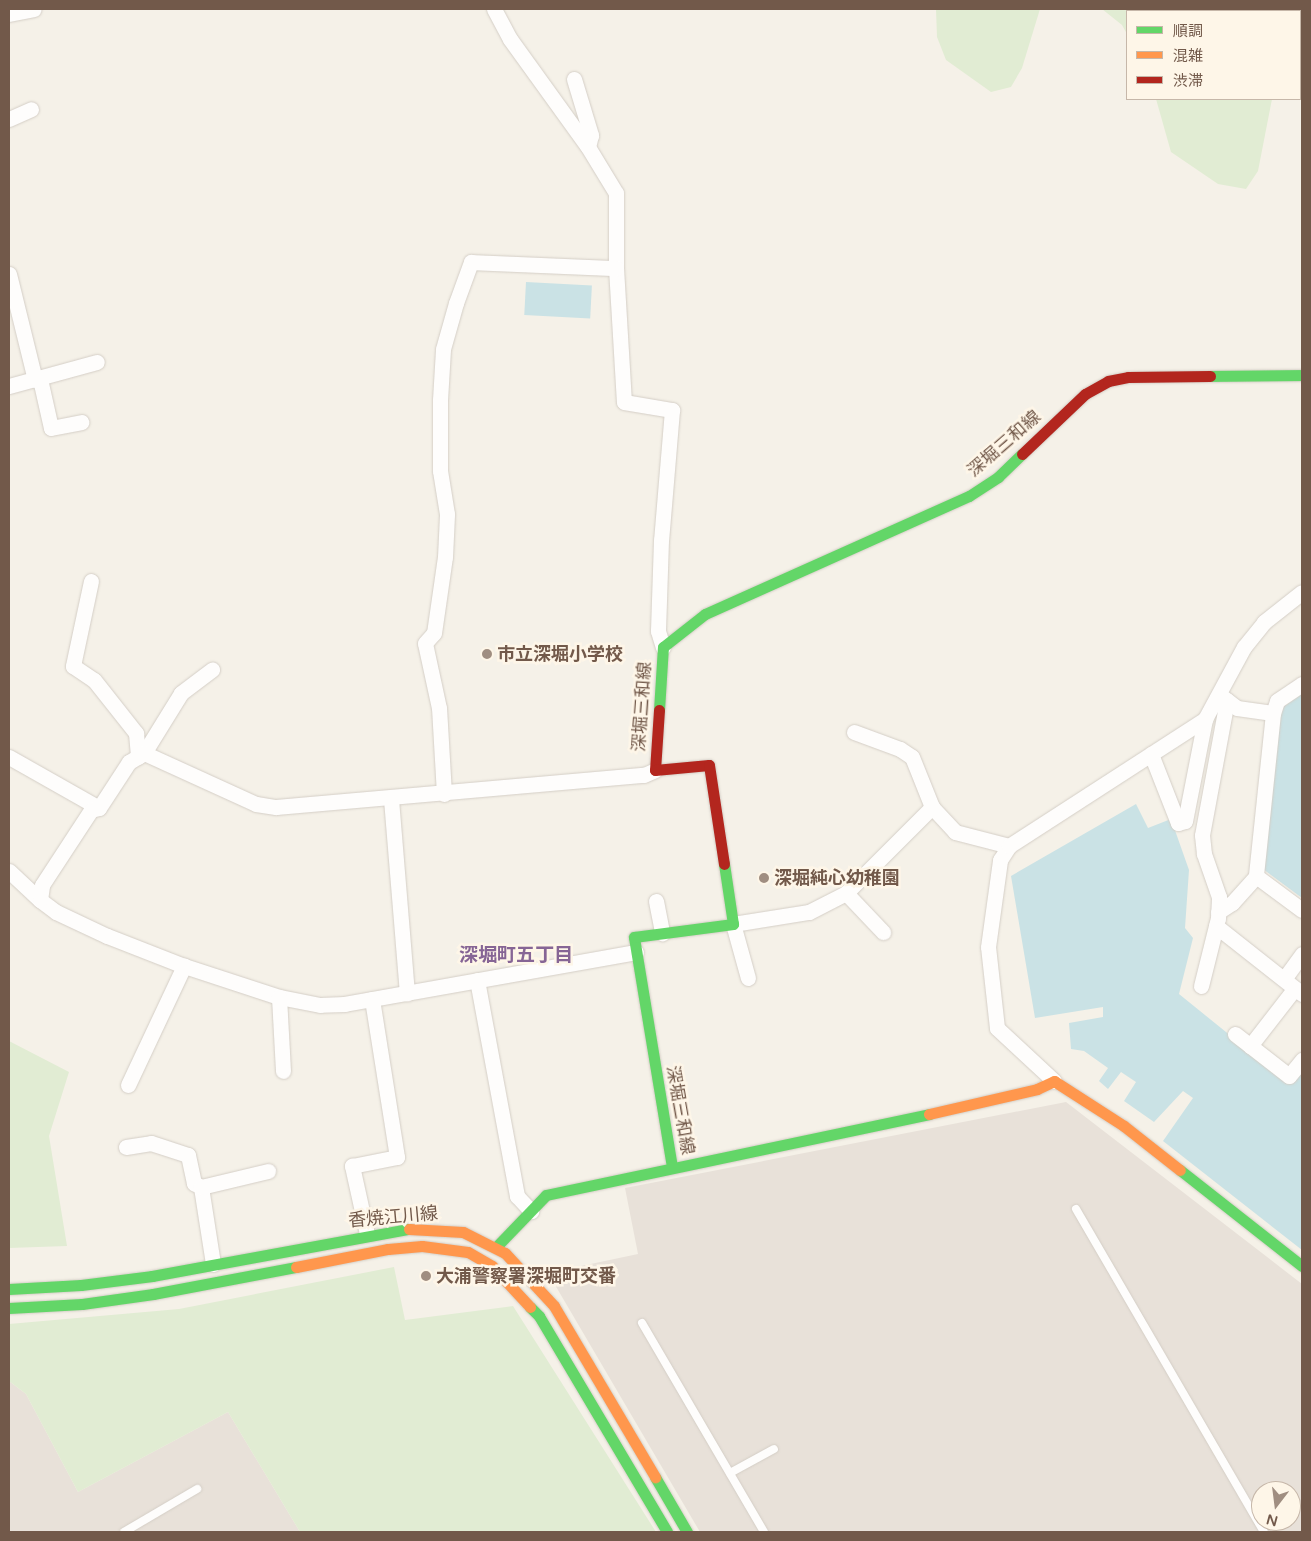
<!DOCTYPE html>
<meta charset="utf-8">
<style>
body{margin:0}
#map{position:relative;width:1311px;height:1541px;overflow:hidden;background:#f5f1e8;font-family:"Varela Round","Noto Sans JP",sans-serif}
div>[style]{position:absolute}
.industrial>*{inset:0;background:#e8e1d9}
.green>*{inset:0;background:#e1ecd3}
.water>*{inset:0;background:#cae2e5;transform-origin:0 0}
.roads{filter:drop-shadow(0 0 1px #d4cec6) drop-shadow(0 0 1px #d4cec6)}
.lane>*{height:8px;margin:-4px;padding:0 4px;transform-origin:4px;border-radius:4px;background:#fefdfc}
.street>*{height:15px;margin:-7.5px;padding:0 7.5px;transform-origin:7.5px;border-radius:7.5px;background:#fefdfc}
.fast>*{height:11px;margin:-5.5px;padding:0 5.5px;transform-origin:5.5px;border-radius:5.5px;background:#63d668}
.slow>*{height:11px;margin:-5.5px;padding:0 5.5px;transform-origin:5.5px;border-radius:5.5px;background:#ff974d}
.jam>*{height:11px;margin:-5.5px;padding:0 5.5px;transform-origin:5.5px;border-radius:5.5px;background:#b3261e}
.dots>*{width:14px;height:14px;translate:-50% -50%;box-sizing:border-box;border:2px solid #fef6e8;border-radius:50%}
span{translate:-50% -50%;white-space:nowrap;text-align:center;line-height:1.15;-webkit-text-stroke:5px #fef6e8;paint-order:stroke}
.street-label{font-size:18px;color:#72594a}
.poi-label{font-size:18px;color:#72594a;font-weight:700}
.left{translate:0 -50%;text-align:left}
.neighbourhood-label{font-size:19px;color:#866595;font-weight:700}
.frame{position:absolute;inset:0;border:10px solid #72594a;pointer-events:none}
.legend{position:absolute;left:1126px;top:10px;width:175px;height:90px;box-sizing:border-box;background:#fef6e8;border:1px solid #c6b7a9;margin:0;padding:6px 9px;list-style:none;font-size:15px;color:#72594a}
.legend li{display:flex;align-items:center;gap:10px;height:25px}
.legend b{width:25px;border:1px solid #c6b7a9}
.north{position:absolute;left:1251px;top:1481px;width:50px;height:50px;box-sizing:border-box;background:#fef6e8;border:1px solid #c6b7a9;border-radius:50%;rotate:195deg;font-size:14px;font-weight:700;line-height:20px;text-align:center;color:#72594a}
.north::after{content:'';display:block;margin:auto;width:18px;height:22px;background:#a08e81;clip-path:polygon(50% 0,100% 100%,50% 72%,0 100%)}
</style>
<div id="map">
<div class="industrial">
<i style="clip-path:polygon(evenodd,1066px 1102px,1302px 1284px,1302px 1532px,700px 1532px,548px 1273px,638px 1254px,625px 1188px,1066px 1102px,1261px 1491px,1291px 1491px,1291px 1521px,1261px 1521px,1261px 1491px)"></i>
<i style="clip-path:polygon(9px 1381px,26px 1394px,78px 1492px,228px 1412px,300px 1532px,9px 1532px)"></i>
</div>
<div class="green">
<i style="clip-path:polygon(936px 9px,1040px 9px,1022px 68px,1011px 87px,991px 92px,946px 60px,937px 37px)"></i>
<i style="clip-path:polygon(1102px 9px,1295px 9px,1127px 11px,1127px 34px,1122px 25px)"></i>
<i style="clip-path:polygon(1156px 99px,1272px 99px,1258px 171px,1246px 189px,1218px 184px,1171px 152px)"></i>
<i style="clip-path:polygon(9px 1041px,69px 1072px,49px 1136px,67px 1246px,9px 1248px)"></i>
<i style="clip-path:polygon(394px 1267px,405px 1320px,513px 1306px,656px 1532px,300px 1532px,228px 1412px,78px 1492px,26px 1394px,9px 1381px,9px 1324px,179px 1309px)"></i>
</div>
<div class="water">
<i style="left:526px;top:282px;width:66px;height:33px;rotate:3deg"></i>
<i style="clip-path:polygon(1302px 694px,1302px 898px,1263px 869px,1280px 709px)"></i>
<i style="clip-path:polygon(1136px 804px,1148px 828px,1171px 819px,1189px 870px,1185px 928px,1193px 938px,1179px 994px,1289px 1083px,1302px 1067px,1302px 1250px,1163px 1141px,1193px 1098px,1183px 1091px,1154px 1122px,1124px 1101px,1136px 1082px,1121px 1072px,1108px 1089px,1099px 1081px,1108px 1068px,1084px 1051px,1071px 1049px,1069px 1023px,1103px 1017px,1103px 1007px,1035px 1018px,1011px 876px)"></i>
</div>
<div class="roads">
<div class="lane">
<i style="left:1076px;top:1209px;width:374px;rotate:59.8deg"></i>
<i style="left:642px;top:1323px;width:242px;rotate:59.7deg"></i>
<i style="left:730px;top:1473px;width:50px;rotate:-28.6deg"></i>
<i style="left:124px;top:1532px;width:85px;rotate:-30.5deg"></i>
</div>
<div class="street">
<i style="left:494px;top:9px;width:34px;rotate:62deg"></i>
<i style="left:510px;top:39px;width:133px;rotate:54.2deg"></i>
<i style="left:588px;top:147px;width:54px;rotate:58.7deg"></i>
<i style="left:616px;top:193px;width:75px;rotate:90deg"></i>
<i style="left:616px;top:268px;width:134px;rotate:86.6deg"></i>
<i style="left:624px;top:402px;width:49px;rotate:9.5deg"></i>
<i style="left:672px;top:410px;width:130px;rotate:94.8deg"></i>
<i style="left:661px;top:540px;width:91px;rotate:91.9deg"></i>
<i style="left:658px;top:631px;width:17px;rotate:73deg"></i>
<i style="left:9px;top:14px;width:25px;rotate:-11deg"></i>
<i style="left:574px;top:79px;width:59px;rotate:73.1deg"></i>
<i style="left:591px;top:135px;width:12px;rotate:104deg"></i>
<i style="left:9px;top:119px;width:24px;rotate:-24deg"></i>
<i style="left:9px;top:274px;width:109px;rotate:76.2deg"></i>
<i style="left:40px;top:379px;width:50px;rotate:77.3deg"></i>
<i style="left:51px;top:428px;width:31px;rotate:-11deg"></i>
<i style="left:9px;top:386px;width:91px;rotate:-15.3deg"></i>
<i style="left:91px;top:581px;width:87px;rotate:102deg"></i>
<i style="left:73px;top:666px;width:25px;rotate:34deg"></i>
<i style="left:94px;top:680px;width:68px;rotate:51.6deg"></i>
<i style="left:136px;top:733px;width:24px;rotate:85deg"></i>
<i style="left:1302px;top:684px;width:30px;rotate:146deg"></i>
<i style="left:1277px;top:701px;width:13px;rotate:108deg"></i>
<i style="left:1273px;top:713px;width:164px;rotate:96deg"></i>
<i style="left:1256px;top:876px;width:57px;rotate:36.5deg"></i>
<i style="left:1220px;top:695px;width:21px;rotate:37deg"></i>
<i style="left:1237px;top:708px;width:36px;rotate:8deg"></i>
<i style="left:854px;top:732px;width:49px;rotate:20.3deg"></i>
<i style="left:900px;top:749px;width:14px;rotate:34deg"></i>
<i style="left:912px;top:757px;width:54px;rotate:68.2deg"></i>
<i style="left:144px;top:753px;width:70px;rotate:-58.3deg"></i>
<i style="left:181px;top:693px;width:39px;rotate:-37deg"></i>
<i style="left:1151px;top:754px;width:74px;rotate:68.6deg"></i>
<i style="left:1178px;top:823px;width:7px;rotate:-16deg"></i>
<i style="left:1185px;top:821px;width:104px;rotate:-78.9deg"></i>
<i style="left:9px;top:757px;width:103px;rotate:29.5deg"></i>
<i style="left:444px;top:794px;width:86px;rotate:-93.3deg"></i>
<i style="left:439px;top:708px;width:66px;rotate:-102.2deg"></i>
<i style="left:425px;top:643px;width:13px;rotate:-48deg"></i>
<i style="left:434px;top:633px;width:77px;rotate:-81.8deg"></i>
<i style="left:445px;top:557px;width:43px;rotate:-87.3deg"></i>
<i style="left:447px;top:514px;width:44px;rotate:-99.2deg"></i>
<i style="left:440px;top:471px;width:71px;rotate:-90deg"></i>
<i style="left:440px;top:400px;width:51px;rotate:-86.6deg"></i>
<i style="left:443px;top:349px;width:48px;rotate:-74.2deg"></i>
<i style="left:456px;top:303px;width:44px;rotate:-69.9deg"></i>
<i style="left:471px;top:262px;width:145px;rotate:2.4deg"></i>
<i style="left:391px;top:799px;width:195px;rotate:85.3deg"></i>
<i style="left:9px;top:871px;width:42px;rotate:43.1deg"></i>
<i style="left:846px;top:893px;width:54px;rotate:46.5deg"></i>
<i style="left:656px;top:901px;width:33px;rotate:79deg"></i>
<i style="left:1218px;top:912px;width:17px;rotate:-33deg"></i>
<i style="left:1232px;top:903px;width:36px;rotate:-48deg"></i>
<i style="left:1216px;top:926px;width:110px;rotate:38.3deg"></i>
<i style="left:636px;top:952px;width:296px;rotate:169.9deg"></i>
<i style="left:345px;top:1004px;width:25px;rotate:178deg"></i>
<i style="left:320px;top:1005px;width:42px;rotate:-169deg"></i>
<i style="left:279px;top:997px;width:100px;rotate:-161.9deg"></i>
<i style="left:184px;top:966px;width:83px;rotate:-158.7deg"></i>
<i style="left:107px;top:936px;width:56px;rotate:-154.8deg"></i>
<i style="left:56px;top:912px;width:20px;rotate:-143deg"></i>
<i style="left:40px;top:900px;width:15px;rotate:-82deg"></i>
<i style="left:42px;top:885px;width:90px;rotate:-56.8deg"></i>
<i style="left:91px;top:810px;width:8px;rotate:-14deg"></i>
<i style="left:99px;top:808px;width:55px;rotate:-56.9deg"></i>
<i style="left:129px;top:762px;width:17px;rotate:-31deg"></i>
<i style="left:144px;top:753px;width:123px;rotate:24.5deg"></i>
<i style="left:256px;top:804px;width:20px;rotate:9deg"></i>
<i style="left:276px;top:807px;width:369px;rotate:-5deg"></i>
<i style="left:644px;top:775px;width:12px;rotate:-24deg"></i>
<i style="left:748px;top:978px;width:56px;rotate:-105.5deg"></i>
<i style="left:733px;top:924px;width:77px;rotate:-9deg"></i>
<i style="left:809px;top:912px;width:42px;rotate:-27.2deg"></i>
<i style="left:846px;top:893px;width:122px;rotate:-45deg"></i>
<i style="left:932px;top:807px;width:34px;rotate:47deg"></i>
<i style="left:955px;top:832px;width:56px;rotate:14.5deg"></i>
<i style="left:1284px;top:979px;width:31px;rotate:-54deg"></i>
<i style="left:477px;top:980px;width:220px;rotate:79.5deg"></i>
<i style="left:517px;top:1196px;width:21px;rotate:47deg"></i>
<i style="left:1201px;top:986px;width:70px;rotate:-76deg"></i>
<i style="left:1218px;top:918px;width:21px;rotate:-87deg"></i>
<i style="left:1219px;top:897px;width:46px;rotate:-109.2deg"></i>
<i style="left:1204px;top:854px;width:19px;rotate:-96deg"></i>
<i style="left:1202px;top:835px;width:137px;rotate:-79.5deg"></i>
<i style="left:279px;top:997px;width:74px;rotate:86.9deg"></i>
<i style="left:1235px;top:1034px;width:68px;rotate:37.9deg"></i>
<i style="left:1289px;top:1076px;width:21px;rotate:-51deg"></i>
<i style="left:1250px;top:1046px;width:73px;rotate:-52.2deg"></i>
<i style="left:1054px;top:1081px;width:78px;rotate:-137.1deg"></i>
<i style="left:997px;top:1028px;width:81px;rotate:-96.3deg"></i>
<i style="left:988px;top:947px;width:88px;rotate:-82.1deg"></i>
<i style="left:1000px;top:860px;width:17px;rotate:-57deg"></i>
<i style="left:1009px;top:846px;width:234px;rotate:-32.9deg"></i>
<i style="left:1205px;top:719px;width:82px;rotate:-61.6deg"></i>
<i style="left:1244px;top:647px;width:32px;rotate:-51deg"></i>
<i style="left:1264px;top:622px;width:48px;rotate:-38.3deg"></i>
<i style="left:128px;top:1085px;width:132px;rotate:-64.8deg"></i>
<i style="left:126px;top:1147px;width:25px;rotate:-9deg"></i>
<i style="left:151px;top:1143px;width:39px;rotate:18deg"></i>
<i style="left:188px;top:1155px;width:29px;rotate:78deg"></i>
<i style="left:194px;top:1183px;width:8px;rotate:30deg"></i>
<i style="left:201px;top:1187px;width:78px;rotate:81.1deg"></i>
<i style="left:201px;top:1187px;width:69px;rotate:-13.4deg"></i>
<i style="left:367px;top:1234px;width:70px;rotate:-102.4deg"></i>
<i style="left:352px;top:1166px;width:46px;rotate:-11.3deg"></i>
<i style="left:397px;top:1157px;width:160px;rotate:-99deg"></i>
</div>
<div class="fast">
<i style="left:1210px;top:376px;width:92px;rotate:-0.6deg"></i>
<i style="left:659px;top:710px;width:63px;rotate:-86.4deg"></i>
<i style="left:663px;top:647px;width:53px;rotate:-38.2deg"></i>
<i style="left:705px;top:614px;width:289px;rotate:-24.1deg"></i>
<i style="left:969px;top:496px;width:35px;rotate:-33deg"></i>
<i style="left:998px;top:477px;width:33px;rotate:-44deg"></i>
<i style="left:672px;top:1167px;width:233px;rotate:-99.4deg"></i>
<i style="left:634px;top:937px;width:100px;rotate:-7.5deg"></i>
<i style="left:733px;top:924px;width:61px;rotate:-98.5deg"></i>
<i style="left:1180px;top:1170px;width:155px;rotate:38.2deg"></i>
<i style="left:496px;top:1247px;width:72px;rotate:-46.1deg"></i>
<i style="left:546px;top:1195px;width:391px;rotate:-11.9deg"></i>
<i style="left:9px;top:1289px;width:72px;rotate:-3.2deg"></i>
<i style="left:81px;top:1285px;width:72px;rotate:-7.2deg"></i>
<i style="left:152px;top:1276px;width:261px;rotate:-10.4deg"></i>
<i style="left:530px;top:1307px;width:13px;rotate:45deg"></i>
<i style="left:539px;top:1316px;width:251px;rotate:59.3deg"></i>
<i style="left:9px;top:1308px;width:73px;rotate:-3.1deg"></i>
<i style="left:82px;top:1304px;width:72px;rotate:-8deg"></i>
<i style="left:153px;top:1294px;width:146px;rotate:-10.7deg"></i>
<i style="left:655px;top:1477px;width:64px;rotate:59.8deg"></i>
</div>
<div class="slow">
<i style="left:929px;top:1114px;width:111px;rotate:-13deg"></i>
<i style="left:1037px;top:1089px;width:19px;rotate:-25deg"></i>
<i style="left:1054px;top:1081px;width:83px;rotate:32.7deg"></i>
<i style="left:1124px;top:1126px;width:71px;rotate:38.2deg"></i>
<i style="left:409px;top:1229px;width:54px;rotate:3.2deg"></i>
<i style="left:463px;top:1232px;width:47px;rotate:26.6deg"></i>
<i style="left:505px;top:1253px;width:72px;rotate:47.2deg"></i>
<i style="left:554px;top:1306px;width:199px;rotate:59.4deg"></i>
<i style="left:296px;top:1267px;width:94px;rotate:-11.1deg"></i>
<i style="left:388px;top:1249px;width:34px;rotate:-5deg"></i>
<i style="left:422px;top:1246px;width:46px;rotate:7.4deg"></i>
<i style="left:468px;top:1252px;width:28px;rotate:30deg"></i>
<i style="left:492px;top:1266px;width:56px;rotate:47.2deg"></i>
</div>
<div class="jam">
<i style="left:1022px;top:454px;width:87px;rotate:-43.6deg"></i>
<i style="left:1085px;top:394px;width:26px;rotate:-29deg"></i>
<i style="left:1108px;top:381px;width:20px;rotate:-11deg"></i>
<i style="left:1128px;top:377px;width:82px;rotate:-0.7deg"></i>
<i style="left:659px;top:710px;width:60px;rotate:93.8deg"></i>
<i style="left:655px;top:770px;width:54px;rotate:-5.3deg"></i>
<i style="left:709px;top:765px;width:100px;rotate:81.4deg"></i>
</div>
</div>
<div class="dots">
<i style="left:487px;top:654px;background:#a08e81"></i>
<i style="left:764px;top:878px;background:#a08e81"></i>
<i style="left:426px;top:1276px;background:#a08e81"></i>
</div>
<div class="street-label">
<span style="left:1004px;top:444px;rotate:-41deg">深堀三和線</span>
<span style="left:642px;top:707px;rotate:-86deg">深堀三和線</span>
<span style="left:680px;top:1110px;rotate:80deg">深堀三和線</span>
<span style="left:393px;top:1217px;rotate:-5deg">香焼江川線</span>
</div>
<div class="poi-label">
<span class="left" style="left:497px;top:654px">市立深堀小学校</span>
<span class="left" style="left:774px;top:878px">深堀純心幼稚園</span>
<span class="left" style="left:436px;top:1276px">大浦警察署深堀町交番</span>
</div>
<div class="neighbourhood-label">
<span style="left:516px;top:956px">深堀町五丁目</span>
</div>
<div class="frame"></div>
<ul class="legend">
<li><b style="height:6px;background:#63d668"></b>順調</li>
<li><b style="height:6px;background:#ff974d"></b>混雑</li>
<li><b style="height:6px;background:#b3261e"></b>渋滞</li>
</ul>
<div class="north">N</div>
</div>
